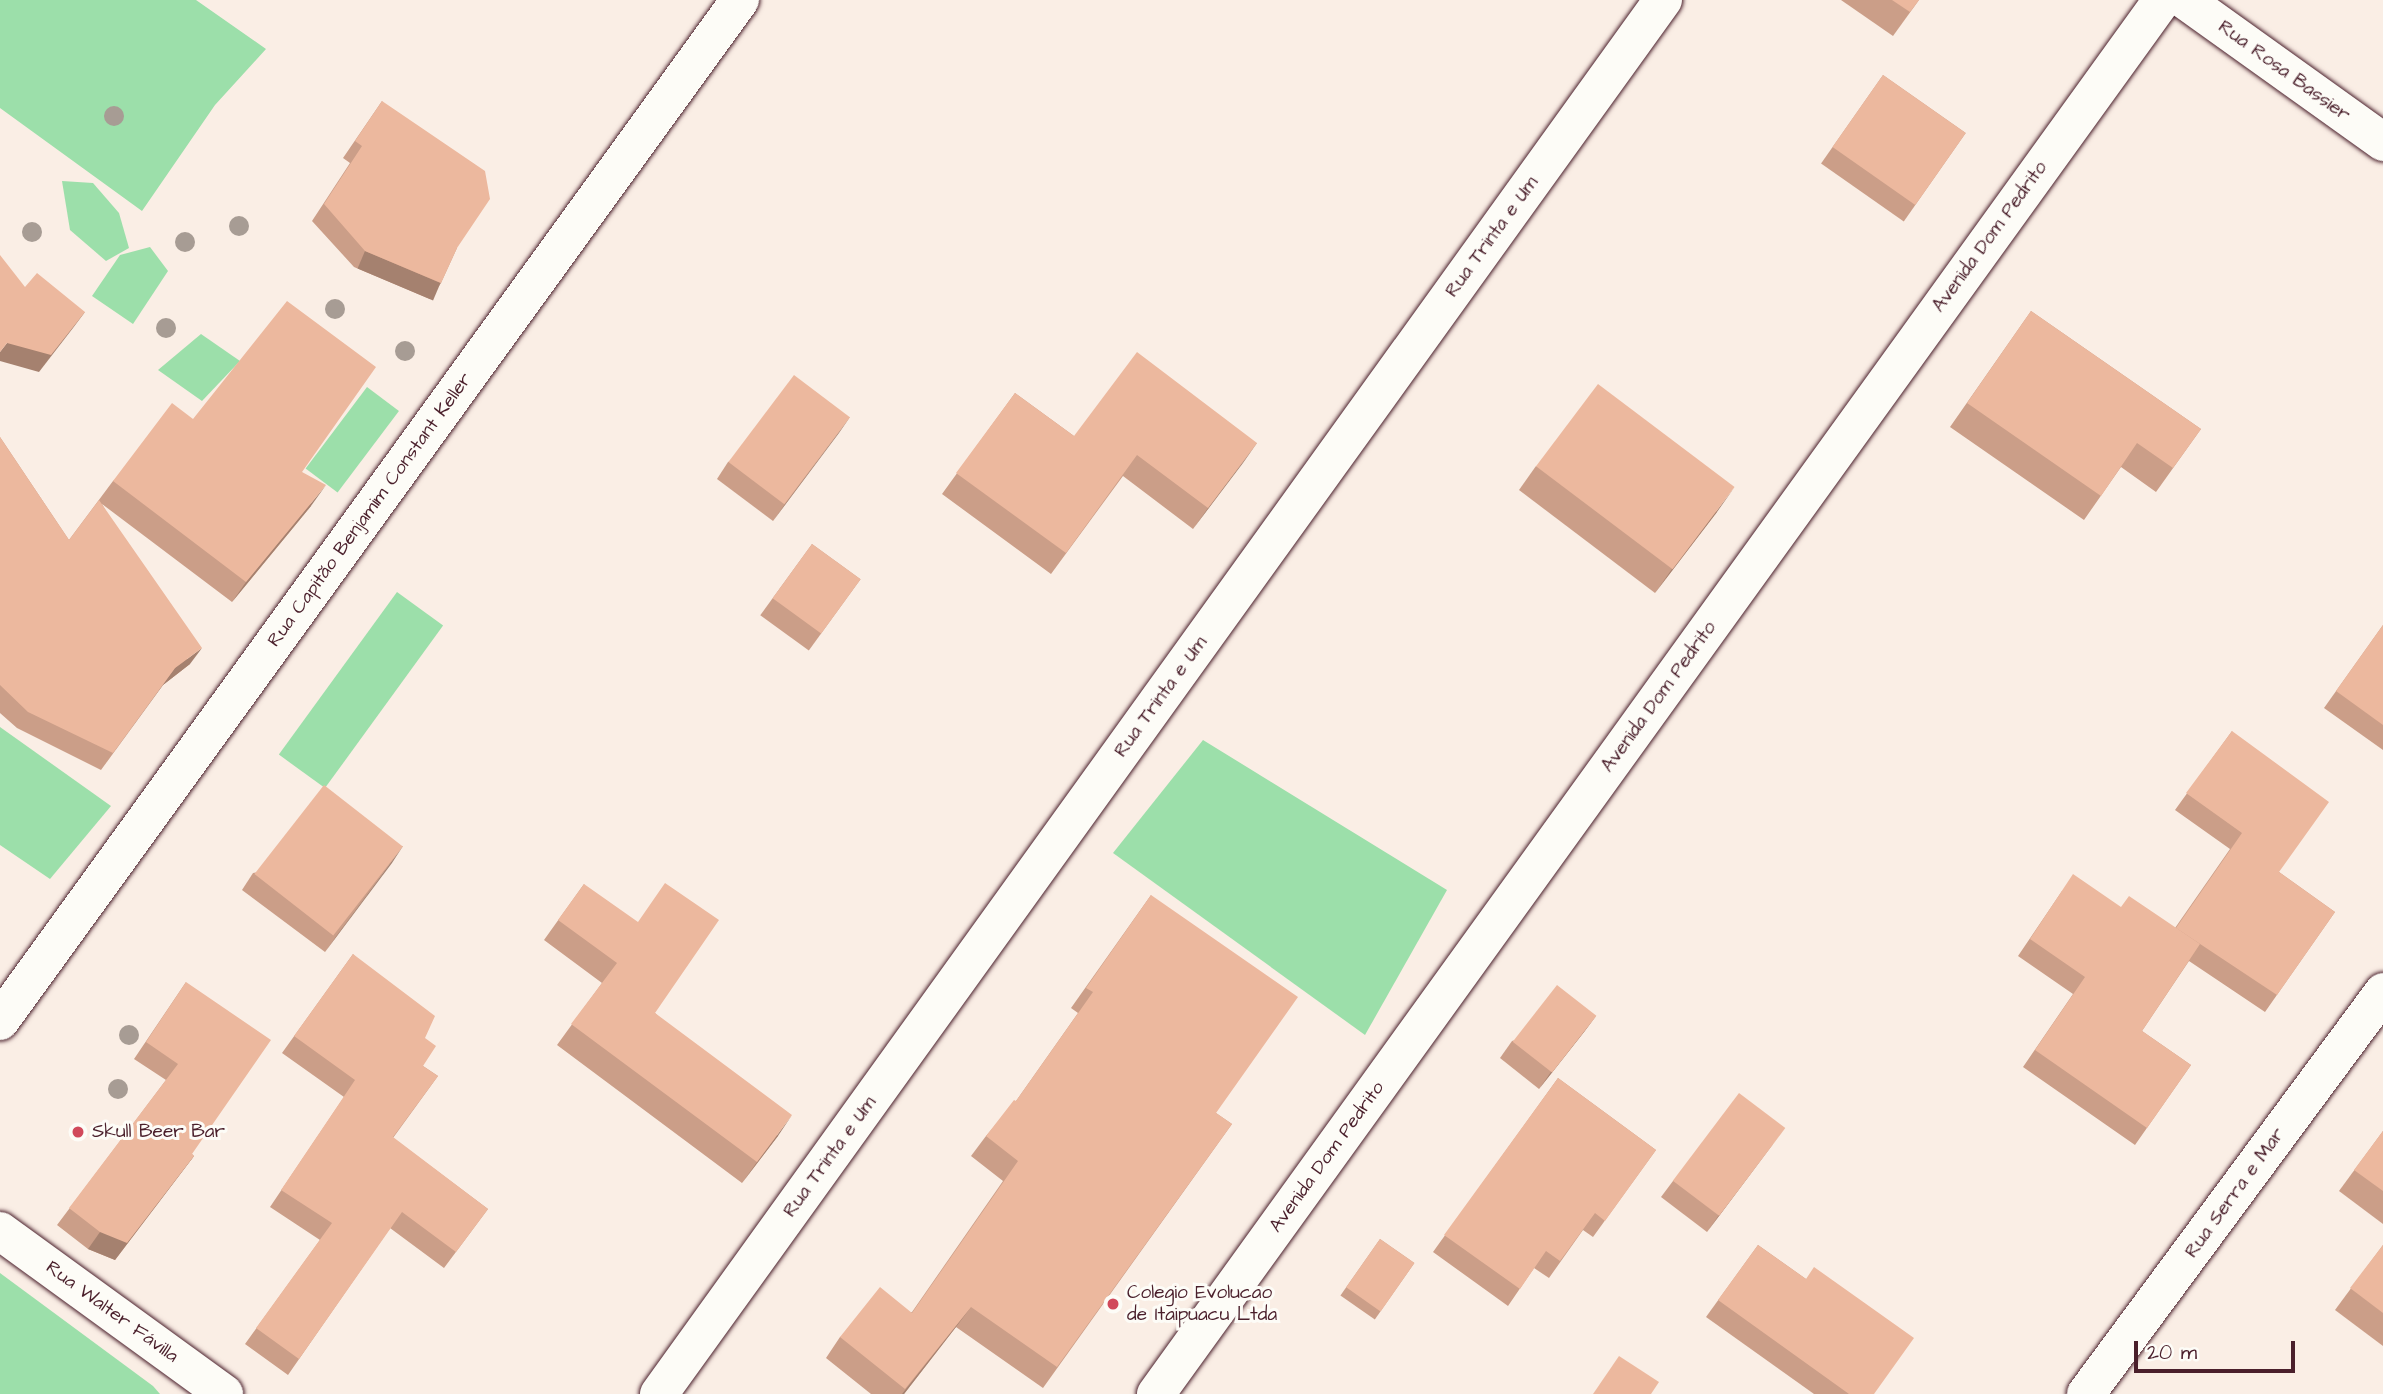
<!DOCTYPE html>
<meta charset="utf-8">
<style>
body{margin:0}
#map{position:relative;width:2383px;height:1394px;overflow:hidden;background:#faeee5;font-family:"Architects Daughter",sans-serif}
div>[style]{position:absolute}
.green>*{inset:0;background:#9cdfaa;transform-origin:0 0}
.roads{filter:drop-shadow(0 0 2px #4a1f2b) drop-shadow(0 0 2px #4a1f2b)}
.minor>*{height:38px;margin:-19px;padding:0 19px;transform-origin:19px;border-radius:19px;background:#fdfcf7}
.trees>*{width:20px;height:20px;margin:-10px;border-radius:50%;background:#a79c94}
.wall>*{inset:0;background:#cb9e88;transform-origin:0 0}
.shaded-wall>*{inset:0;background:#a5816f;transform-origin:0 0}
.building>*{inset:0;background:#ecb89e;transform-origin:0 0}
.dots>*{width:19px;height:19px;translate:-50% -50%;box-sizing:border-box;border:4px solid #fdfcf7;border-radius:50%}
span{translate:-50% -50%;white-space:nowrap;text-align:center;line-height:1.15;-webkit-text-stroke:6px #fdfcf7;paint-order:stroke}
.street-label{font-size:19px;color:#4a1f2b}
.poi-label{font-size:19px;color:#4a1f2b}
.left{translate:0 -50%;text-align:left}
.scale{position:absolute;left:2134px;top:1341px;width:161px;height:32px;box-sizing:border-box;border:4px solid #4a1f2b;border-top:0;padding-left:9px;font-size:21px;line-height:24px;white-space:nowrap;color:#4a1f2b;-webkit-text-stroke:5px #fdfcf7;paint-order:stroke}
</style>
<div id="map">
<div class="green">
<i style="clip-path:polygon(0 0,196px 0,266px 49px,215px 105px,142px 211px,0 108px)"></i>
<i style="clip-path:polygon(62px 181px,93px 183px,119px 213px,129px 248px,106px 261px,70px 230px)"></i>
<i style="clip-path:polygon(150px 247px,168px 271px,133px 324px,92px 296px,120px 255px)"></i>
<i style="clip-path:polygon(201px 334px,240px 361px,202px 401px,158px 370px)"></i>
<i style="left:367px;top:387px;width:40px;height:102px;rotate:37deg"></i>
<i style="left:397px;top:592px;width:57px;height:201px;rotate:36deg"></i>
<i style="clip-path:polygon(0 727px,111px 806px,50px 879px,0 845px)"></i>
<i style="clip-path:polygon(1203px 740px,1447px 890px,1365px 1035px,1113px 853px)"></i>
<i style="clip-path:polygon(0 1273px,153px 1386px,160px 1394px,0 1394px)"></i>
</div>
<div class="roads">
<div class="minor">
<i style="left:2185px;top:0;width:244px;rotate:35.6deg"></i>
<i style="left:0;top:1021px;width:1261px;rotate:-54.07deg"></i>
<i style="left:0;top:1231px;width:277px;rotate:36deg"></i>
<i style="left:659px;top:1394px;width:1718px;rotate:-54.24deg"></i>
<i style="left:1156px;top:1394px;width:1719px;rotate:-54.18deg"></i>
<i style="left:2086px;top:1394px;width:500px;rotate:-53.5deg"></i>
</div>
</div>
<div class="trees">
<i style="left:114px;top:116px"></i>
<i style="left:239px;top:226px"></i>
<i style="left:32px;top:232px"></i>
<i style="left:185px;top:242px"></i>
<i style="left:335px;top:309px"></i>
<i style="left:166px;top:328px"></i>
<i style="left:405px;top:351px"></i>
<i style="left:129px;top:1035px"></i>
<i style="left:118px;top:1089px"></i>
</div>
<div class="wall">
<i style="clip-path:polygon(1841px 0,1919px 0,1893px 36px)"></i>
<i style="left:1883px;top:75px;width:101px;height:108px;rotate:35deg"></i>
<i style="clip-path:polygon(382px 101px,457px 248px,441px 283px,430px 299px,354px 267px,312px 221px,350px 163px,343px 158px)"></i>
<i style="clip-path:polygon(2031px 311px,2201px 429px,2156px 492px,2121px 467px,2084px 520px,1950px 427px)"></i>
<i style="clip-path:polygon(1015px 393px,1074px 436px,1257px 443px,1193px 529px,1123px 476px,1051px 574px,942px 494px)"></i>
<i style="clip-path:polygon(850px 417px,773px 521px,717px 479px,728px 462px)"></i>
<i style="clip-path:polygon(193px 419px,302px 472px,311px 506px,232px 602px,102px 504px,190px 664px,163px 685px,101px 770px,17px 728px,0 713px,0 437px,69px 540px,113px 481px)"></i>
<i style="clip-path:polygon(1536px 466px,1717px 512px,1655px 593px,1519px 490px)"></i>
<i style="left:812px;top:544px;width:60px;height:88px;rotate:36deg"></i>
<i style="clip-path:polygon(2383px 625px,2383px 750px,2324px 708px)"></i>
<i style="clip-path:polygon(2232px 731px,2279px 872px,2335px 912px,2265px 1012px,2189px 961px,2142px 1031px,2191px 1065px,2135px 1145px,2023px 1067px,2073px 994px,2018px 956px,2062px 891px,2175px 928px,2230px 849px,2175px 810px)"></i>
<i style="clip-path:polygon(403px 846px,325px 952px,242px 890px,253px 873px)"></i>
<i style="clip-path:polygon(584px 884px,655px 1013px,778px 1136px,742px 1183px,557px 1045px,602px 983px,544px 940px)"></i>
<i style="clip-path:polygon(1151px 895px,1216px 1113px,1232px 1124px,1043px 1388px,956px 1327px,904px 1394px,871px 1394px,826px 1358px,840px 1337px,912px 1312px,1003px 1181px,971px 1156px,986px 1136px,1016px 1101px,1078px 1013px,1071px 1008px)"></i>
<i style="clip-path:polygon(353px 954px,425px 1038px,423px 1066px,438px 1076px,393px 1138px,488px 1209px,444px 1268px,390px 1228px,288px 1375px,245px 1344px,320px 1240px,270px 1207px,344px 1097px,282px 1053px)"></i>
<i style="clip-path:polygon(186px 982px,192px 1154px,194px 1156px,115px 1260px,88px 1249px,57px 1225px,166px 1080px,134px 1059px)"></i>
<i style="clip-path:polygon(1596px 1016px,1584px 1032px,1539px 1089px,1500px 1058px,1512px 1041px)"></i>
<i style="clip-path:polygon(1558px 1078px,1656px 1150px,1593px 1237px,1583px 1230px,1549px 1278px,1534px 1268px,1508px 1306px,1433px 1252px)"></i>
<i style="clip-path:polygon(2383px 1131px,2383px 1224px,2339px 1191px)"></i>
<i style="clip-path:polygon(1773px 1144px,1707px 1232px,1661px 1197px,1673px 1181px)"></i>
<i style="left:1380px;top:1239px;width:42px;height:69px;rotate:35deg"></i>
<i style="clip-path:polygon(1758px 1245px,1806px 1279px,1874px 1394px,1814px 1394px,1706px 1317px)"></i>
<i style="clip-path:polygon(2383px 1245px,2383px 1346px,2335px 1310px)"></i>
</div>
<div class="shaded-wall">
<i style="left:365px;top:251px;width:82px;height:19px;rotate:23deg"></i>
<i style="clip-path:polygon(85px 312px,73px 328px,39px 372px,0 361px,0 352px,7px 343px)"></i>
<i style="clip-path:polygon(850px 417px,839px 433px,773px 521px,785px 504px)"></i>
<i style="clip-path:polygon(1257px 443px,1243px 463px,1193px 529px,1208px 508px)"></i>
<i style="clip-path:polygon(326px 485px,311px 506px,232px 602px,246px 582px)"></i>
<i style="clip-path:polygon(1734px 488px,1717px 512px,1655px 593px,1672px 569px)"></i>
<i style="clip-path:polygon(202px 648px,190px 664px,163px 685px,101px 770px,175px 668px)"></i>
<i style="clip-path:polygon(403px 846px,392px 863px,325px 952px,337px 935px)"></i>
<i style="clip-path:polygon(1596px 1016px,1584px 1032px,1539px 1089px,1551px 1072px)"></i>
<i style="clip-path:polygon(792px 1115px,778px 1136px,742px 1183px,757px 1162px)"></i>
<i style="clip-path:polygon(1785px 1128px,1707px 1232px,1719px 1215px)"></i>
<i style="clip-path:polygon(194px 1156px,115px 1260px,88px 1249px,100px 1232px)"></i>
<i style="clip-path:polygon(971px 1307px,956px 1327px,904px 1394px,902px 1394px)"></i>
</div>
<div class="building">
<i style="clip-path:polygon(1892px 0,1919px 0,1910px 12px)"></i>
<i style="left:1883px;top:75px;width:101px;height:88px;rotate:35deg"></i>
<i style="clip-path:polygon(382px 101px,485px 171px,490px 199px,457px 248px,441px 283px,365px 251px,324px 204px,362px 146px,355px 141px)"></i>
<i style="clip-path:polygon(0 255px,25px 287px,37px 273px,85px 312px,51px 355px,7px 343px,0 352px)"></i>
<i style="clip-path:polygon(287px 301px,376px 367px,302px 472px,326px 485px,246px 582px,113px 481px,172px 403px,193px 419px)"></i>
<i style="clip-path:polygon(2031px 311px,2201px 429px,2173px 468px,2137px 443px,2101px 496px,1967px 403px)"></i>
<i style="clip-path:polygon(1137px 352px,1257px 443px,1208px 508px,1137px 455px,1066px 553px,956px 473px,1015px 393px,1074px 436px)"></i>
<i style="left:794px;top:375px;width:70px;height:109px;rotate:37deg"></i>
<i style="left:1598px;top:384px;width:171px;height:103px;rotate:37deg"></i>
<i style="clip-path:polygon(0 437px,69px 540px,99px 500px,202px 648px,175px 668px,113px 753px,28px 712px,0 685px)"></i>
<i style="left:812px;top:544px;width:60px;height:67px;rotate:36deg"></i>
<i style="clip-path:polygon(2383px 625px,2383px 725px,2336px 691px)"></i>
<i style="clip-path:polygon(2232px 731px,2329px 802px,2279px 872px,2335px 912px,2277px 995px,2176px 928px,2242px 833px,2186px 793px)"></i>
<i style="left:324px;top:785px;width:100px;height:113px;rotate:38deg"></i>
<i style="clip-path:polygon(2073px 874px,2121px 907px,2129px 896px,2200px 944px,2142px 1031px,2191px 1065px,2147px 1128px,2035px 1050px,2085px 977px,2030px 939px)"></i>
<i style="clip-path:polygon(665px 883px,719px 920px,655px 1013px,792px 1115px,757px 1162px,571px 1024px,617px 963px,558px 920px,584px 884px,638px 922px)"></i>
<i style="clip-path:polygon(1151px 895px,1298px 997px,1216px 1113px,1232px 1124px,1057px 1367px,971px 1307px,905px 1389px,840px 1337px,880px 1287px,912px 1313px,1018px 1161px,986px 1136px,1014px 1100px,1016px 1101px,1093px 992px,1086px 988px)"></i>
<i style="clip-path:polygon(353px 954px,435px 1016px,425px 1038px,436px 1046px,423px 1066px,438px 1076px,393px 1137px,488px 1209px,456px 1252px,402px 1212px,299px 1359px,256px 1328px,332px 1223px,281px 1190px,355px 1080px,294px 1036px)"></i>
<i style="clip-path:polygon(186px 982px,271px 1040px,192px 1154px,194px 1156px,127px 1243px,100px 1232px,69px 1208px,178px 1064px,146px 1042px)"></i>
<i style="left:1557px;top:985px;width:50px;height:72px;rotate:38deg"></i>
<i style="clip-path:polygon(1558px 1078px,1656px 1150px,1605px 1221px,1595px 1213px,1560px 1261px,1546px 1251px,1520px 1289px,1444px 1235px)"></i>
<i style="left:1739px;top:1093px;width:58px;height:110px;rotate:37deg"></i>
<i style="clip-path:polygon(2383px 1131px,2383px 1191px,2354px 1170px)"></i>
<i style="left:1380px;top:1239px;width:42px;height:59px;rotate:35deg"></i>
<i style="clip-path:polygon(1758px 1245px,1806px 1279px,1814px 1267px,1914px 1338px,1874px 1394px,1849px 1394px,1718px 1300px)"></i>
<i style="clip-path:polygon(2383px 1245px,2383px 1313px,2350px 1288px)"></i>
<i style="clip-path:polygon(1619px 1356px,1659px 1382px,1651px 1394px,1593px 1394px)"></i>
</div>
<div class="dots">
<i style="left:78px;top:1132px;background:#d1495b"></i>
<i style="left:1113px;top:1304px;background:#d1495b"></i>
</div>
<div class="street-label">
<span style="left:2284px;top:71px;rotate:36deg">Rua Rosa Bassier</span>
<span style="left:1492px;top:237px;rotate:-54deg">Rua Trinta e Um</span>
<span style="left:1990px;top:237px;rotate:-54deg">Avenida Dom Pedrito</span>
<span style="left:370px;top:510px;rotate:-54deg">Rua Capitão Benjamim Constant Keller</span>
<span style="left:1161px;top:697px;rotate:-54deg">Rua Trinta e Um</span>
<span style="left:1659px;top:697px;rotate:-54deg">Avenida Dom Pedrito</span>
<span style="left:830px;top:1157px;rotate:-54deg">Rua Trinta e Um</span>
<span style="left:1327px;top:1157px;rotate:-54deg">Avenida Dom Pedrito</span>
<span style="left:2235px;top:1193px;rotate:-54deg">Rua Serra e Mar</span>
<span style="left:112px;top:1312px;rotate:36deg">Rua Walter Fávilla</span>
</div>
<div class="poi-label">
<span class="left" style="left:92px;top:1132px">Skull Beer Bar</span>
<span class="left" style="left:1127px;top:1304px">Colegio Evolucao<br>de Itaipuacu Ltda</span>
</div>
<div class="scale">20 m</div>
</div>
